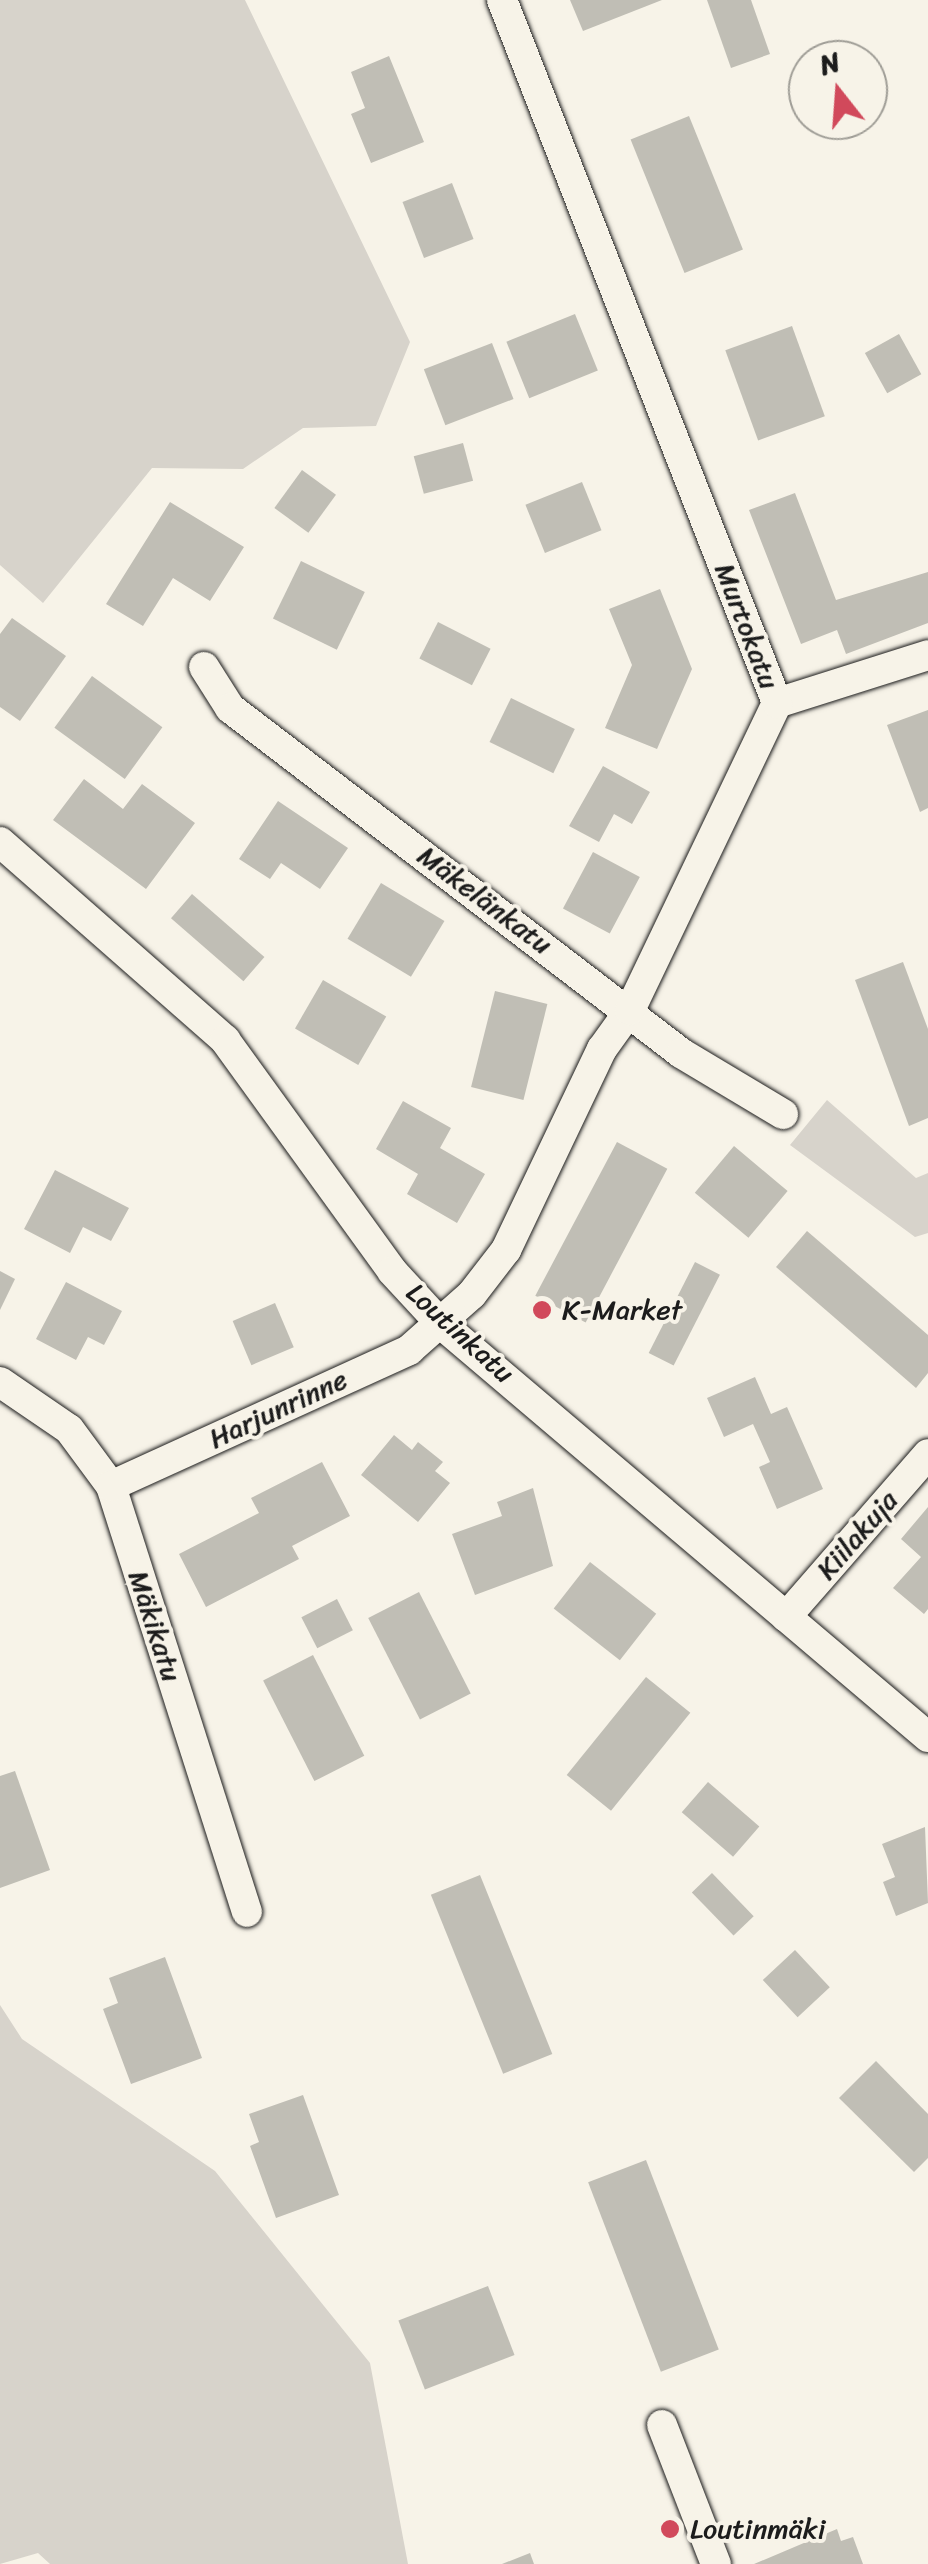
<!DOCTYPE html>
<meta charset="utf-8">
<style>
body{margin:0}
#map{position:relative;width:928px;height:2564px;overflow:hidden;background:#f7f3e8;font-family:Sriracha,sans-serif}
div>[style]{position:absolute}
.green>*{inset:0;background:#d7d3cb}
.building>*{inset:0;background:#c0beb5;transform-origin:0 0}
.roads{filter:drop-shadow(0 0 2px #1c1c1c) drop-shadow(0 0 2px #1c1c1c)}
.minor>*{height:30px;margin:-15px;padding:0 15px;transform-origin:15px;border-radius:15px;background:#f7f3e8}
.dots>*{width:28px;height:28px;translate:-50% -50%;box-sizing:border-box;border:5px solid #f7f3e8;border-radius:50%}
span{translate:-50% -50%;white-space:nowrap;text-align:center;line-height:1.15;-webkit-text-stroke:8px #f7f3e8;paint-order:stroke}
.street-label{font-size:28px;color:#1c1c1c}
.poi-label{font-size:28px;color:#1c1c1c}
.left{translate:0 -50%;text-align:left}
.north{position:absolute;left:788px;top:40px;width:100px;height:100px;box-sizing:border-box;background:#f7f3e8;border:2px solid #9f9d96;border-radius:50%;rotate:343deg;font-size:28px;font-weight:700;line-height:40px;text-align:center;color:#1c1c1c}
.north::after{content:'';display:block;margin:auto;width:35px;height:45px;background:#d1495b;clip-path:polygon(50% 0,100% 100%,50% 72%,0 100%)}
</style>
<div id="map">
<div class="green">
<i style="clip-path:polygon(0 0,245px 0,410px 342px,376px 426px,303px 428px,243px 469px,152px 468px,43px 603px,0 565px)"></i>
<i style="clip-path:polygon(827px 1100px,916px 1178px,928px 1173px,928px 1233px,915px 1237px,790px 1145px)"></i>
<i style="clip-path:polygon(0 2005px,22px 2039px,215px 2171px,370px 2363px,408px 2564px,50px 2564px,38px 2553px,0 2564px)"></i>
</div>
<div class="building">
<i style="clip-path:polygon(570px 0,662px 0,583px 31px)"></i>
<i style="clip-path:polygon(707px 0,751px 0,770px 54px,731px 68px)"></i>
<i style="clip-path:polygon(389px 56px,424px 142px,371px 163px,351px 114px,365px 108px,351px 72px)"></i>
<i style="left:689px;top:116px;width:144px;height:63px;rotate:68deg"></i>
<i style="left:452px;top:183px;width:60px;height:53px;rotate:69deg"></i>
<i style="left:575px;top:314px;width:61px;height:74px;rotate:68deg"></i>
<i style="left:792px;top:326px;width:96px;height:71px;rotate:70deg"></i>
<i style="left:899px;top:334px;width:46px;height:39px;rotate:61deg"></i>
<i style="left:492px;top:343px;width:60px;height:73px;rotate:69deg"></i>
<i style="left:463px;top:443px;width:39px;height:51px;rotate:75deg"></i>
<i style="left:302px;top:470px;width:42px;height:47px;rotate:36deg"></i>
<i style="left:582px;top:482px;width:52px;height:61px;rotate:68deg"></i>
<i style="clip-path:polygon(795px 493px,836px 600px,928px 572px,928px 623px,846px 654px,837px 630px,801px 644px,749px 510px)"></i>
<i style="clip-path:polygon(170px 502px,244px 547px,210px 601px,173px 578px,143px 626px,106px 604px)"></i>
<i style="left:301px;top:561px;width:71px;height:64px;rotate:26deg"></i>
<i style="clip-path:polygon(660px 589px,692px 669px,657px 749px,605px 728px,632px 665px,609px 609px)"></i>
<i style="clip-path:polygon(12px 618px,66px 656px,20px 721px,0 707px,0 634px)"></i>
<i style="left:438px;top:622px;width:59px;height:41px;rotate:27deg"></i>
<i style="left:92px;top:676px;width:87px;height:64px;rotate:36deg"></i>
<i style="left:511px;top:698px;width:71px;height:49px;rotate:26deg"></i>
<i style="clip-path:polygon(928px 710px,928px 808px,920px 812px,887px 725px)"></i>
<i style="clip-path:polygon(603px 766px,650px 792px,632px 824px,614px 814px,599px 842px,569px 826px)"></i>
<i style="clip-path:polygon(84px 779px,123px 809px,142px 784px,195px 823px,146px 889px,53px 820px)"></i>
<i style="clip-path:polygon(278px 801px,348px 848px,320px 889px,281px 863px,270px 879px,239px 859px)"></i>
<i style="left:593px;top:852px;width:53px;height:64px;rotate:28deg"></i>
<i style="left:381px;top:883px;width:74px;height:65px;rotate:31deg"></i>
<i style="left:192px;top:894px;width:96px;height:32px;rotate:41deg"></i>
<i style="clip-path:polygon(903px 962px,928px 1029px,928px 1118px,909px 1126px,855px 980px)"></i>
<i style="left:323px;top:980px;width:73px;height:56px;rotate:30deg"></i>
<i style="left:495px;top:991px;width:54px;height:99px;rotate:14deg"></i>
<i style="clip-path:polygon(403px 1101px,451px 1128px,440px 1148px,485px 1174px,457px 1223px,407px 1194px,418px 1174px,376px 1149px)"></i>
<i style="left:617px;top:1142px;width:57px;height:174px;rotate:28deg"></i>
<i style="left:734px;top:1146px;width:70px;height:61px;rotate:40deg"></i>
<i style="clip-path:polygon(55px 1170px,129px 1208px,111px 1241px,83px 1227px,70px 1253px,24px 1229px)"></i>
<i style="clip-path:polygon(807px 1231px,928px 1335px,928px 1373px,916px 1388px,776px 1267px)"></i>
<i style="left:695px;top:1262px;width:28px;height:102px;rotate:27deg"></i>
<i style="clip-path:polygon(0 1271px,15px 1279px,0 1310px)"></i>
<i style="clip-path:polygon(66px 1282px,122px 1311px,104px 1345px,88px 1337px,76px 1360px,36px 1339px)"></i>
<i style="left:275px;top:1303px;width:48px;height:46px;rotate:67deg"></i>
<i style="clip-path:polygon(755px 1377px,771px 1414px,787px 1407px,823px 1489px,777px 1509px,759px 1467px,770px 1462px,753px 1424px,724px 1437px,707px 1398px)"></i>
<i style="clip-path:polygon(394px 1435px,412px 1450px,418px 1442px,443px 1462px,435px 1471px,450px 1483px,418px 1522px,361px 1475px)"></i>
<i style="clip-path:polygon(322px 1462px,350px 1516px,292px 1546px,299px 1559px,206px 1607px,179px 1554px,259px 1513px,251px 1498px)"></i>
<i style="clip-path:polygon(533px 1488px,553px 1566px,475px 1595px,452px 1534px,502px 1516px,497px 1502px)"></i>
<i style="clip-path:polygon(928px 1507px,928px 1609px,924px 1614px,893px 1588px,921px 1557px,901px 1539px)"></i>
<i style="left:590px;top:1562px;width:84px;height:59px;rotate:38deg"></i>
<i style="left:419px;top:1592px;width:114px;height:57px;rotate:63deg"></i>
<i style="left:337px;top:1599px;width:35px;height:40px;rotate:63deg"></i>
<i style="left:313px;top:1655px;width:113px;height:56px;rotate:63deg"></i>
<i style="left:646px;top:1677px;width:57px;height:126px;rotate:39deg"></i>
<i style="clip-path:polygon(15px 1771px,50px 1870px,0 1888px,0 1776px)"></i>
<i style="left:708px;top:1782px;width:68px;height:40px;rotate:41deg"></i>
<i style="clip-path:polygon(925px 1827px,928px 1903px,896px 1916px,883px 1882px,895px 1877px,882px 1844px)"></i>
<i style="left:712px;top:1873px;width:60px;height:28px;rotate:46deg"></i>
<i style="left:480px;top:1875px;width:193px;height:53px;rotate:68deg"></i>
<i style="left:795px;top:1950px;width:51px;height:44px;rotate:47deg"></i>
<i style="clip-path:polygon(165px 1957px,202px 2058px,131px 2084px,103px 2009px,118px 2003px,109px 1978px)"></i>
<i style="clip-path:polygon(876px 2061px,928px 2114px,928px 2158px,914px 2172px,839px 2098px)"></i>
<i style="clip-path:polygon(303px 2095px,339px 2195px,276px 2218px,250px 2146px,259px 2142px,249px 2114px)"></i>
<i style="left:646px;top:2160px;width:203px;height:62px;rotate:69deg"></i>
<i style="left:488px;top:2286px;width:74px;height:96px;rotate:69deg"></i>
<i style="clip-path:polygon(837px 2529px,841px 2541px,853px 2537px,863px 2564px,754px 2564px)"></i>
<i style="clip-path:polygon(530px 2553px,534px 2564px,502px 2564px)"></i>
</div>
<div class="roads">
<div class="minor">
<i style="left:204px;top:667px;width:49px;rotate:57.6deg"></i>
<i style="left:230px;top:708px;width:568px;rotate:37.41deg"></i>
<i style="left:681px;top:1053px;width:119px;rotate:30.9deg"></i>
<i style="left:777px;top:703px;width:158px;rotate:-17.6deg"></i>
<i style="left:0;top:842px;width:300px;rotate:41.3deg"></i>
<i style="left:225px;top:1040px;width:285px;rotate:54.1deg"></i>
<i style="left:392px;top:1271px;width:71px;rotate:47.3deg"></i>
<i style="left:440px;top:1323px;width:640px;rotate:40.31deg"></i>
<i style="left:0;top:1382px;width:83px;rotate:34.3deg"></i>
<i style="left:69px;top:1429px;width:71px;rotate:53.6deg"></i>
<i style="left:111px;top:1486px;width:447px;rotate:72.3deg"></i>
<i style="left:111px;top:1486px;width:328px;rotate:-24.5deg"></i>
<i style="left:409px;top:1350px;width:84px;rotate:-41.6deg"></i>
<i style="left:472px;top:1294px;width:56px;rotate:-52.3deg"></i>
<i style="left:506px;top:1250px;width:223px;rotate:-64.5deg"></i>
<i style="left:602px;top:1049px;width:48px;rotate:-54.3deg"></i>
<i style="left:630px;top:1010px;width:340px;rotate:-64.4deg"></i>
<i style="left:777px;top:703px;width:755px;rotate:-111.36deg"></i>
<i style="left:786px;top:1617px;width:216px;rotate:-48.9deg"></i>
<i style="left:662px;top:2425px;width:149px;rotate:68.8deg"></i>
</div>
</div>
<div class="dots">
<i style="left:542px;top:1310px;background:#d1495b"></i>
<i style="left:670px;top:2529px;background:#d1495b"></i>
</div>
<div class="street-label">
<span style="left:747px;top:626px;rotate:69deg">Murtokatu</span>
<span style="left:485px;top:900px;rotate:37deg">Mäkelänkatu</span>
<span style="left:460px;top:1333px;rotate:42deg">Loutinkatu</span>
<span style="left:278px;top:1409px;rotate:-25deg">Harjunrinne</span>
<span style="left:857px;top:1535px;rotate:-49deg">Kiilakuja</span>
<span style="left:155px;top:1626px;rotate:72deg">Mäkikatu</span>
</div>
<div class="poi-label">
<span class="left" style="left:562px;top:1310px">K-Market</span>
<span class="left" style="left:690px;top:2529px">Loutinmäki</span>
</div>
<div class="north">N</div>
</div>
